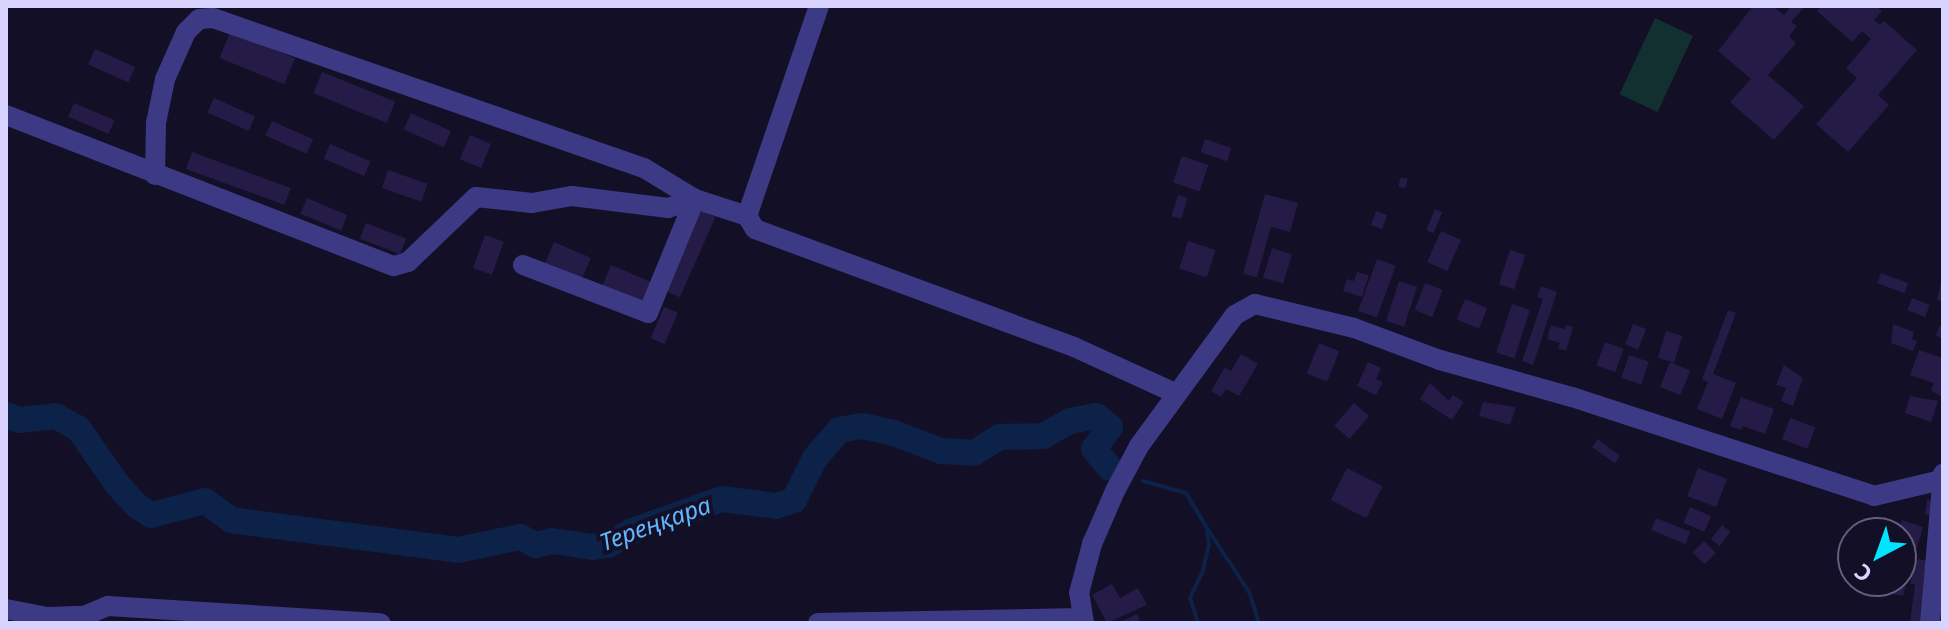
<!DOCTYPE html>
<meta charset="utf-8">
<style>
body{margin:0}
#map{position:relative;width:1949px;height:629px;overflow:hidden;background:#130f26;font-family:"Noto Sans",sans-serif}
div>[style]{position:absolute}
.green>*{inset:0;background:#12302f;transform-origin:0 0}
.stream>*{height:4px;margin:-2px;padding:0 2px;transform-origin:2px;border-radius:2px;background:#0c2248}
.river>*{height:26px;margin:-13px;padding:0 13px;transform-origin:13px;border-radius:13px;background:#0c2248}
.building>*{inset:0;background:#241b47;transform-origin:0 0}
.minor>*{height:20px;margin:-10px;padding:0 10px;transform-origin:10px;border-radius:10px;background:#3d3a85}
span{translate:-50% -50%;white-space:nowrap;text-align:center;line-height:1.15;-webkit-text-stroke:8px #130f26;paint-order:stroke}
.water-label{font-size:24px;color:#62b6ff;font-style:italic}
.frame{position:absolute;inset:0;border:8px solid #d9d4ff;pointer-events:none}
.north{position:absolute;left:1837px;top:517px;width:80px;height:80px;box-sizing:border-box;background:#130f26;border:2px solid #625e7d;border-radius:50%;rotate:221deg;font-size:22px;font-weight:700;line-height:32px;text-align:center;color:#d9d4ff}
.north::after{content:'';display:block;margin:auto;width:28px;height:36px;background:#00e5ff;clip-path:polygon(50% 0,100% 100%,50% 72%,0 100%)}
</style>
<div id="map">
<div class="green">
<i style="left:1655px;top:18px;width:42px;height:84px;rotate:25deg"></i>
</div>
<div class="stream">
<i style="left:1143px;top:481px;width:45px;rotate:15.6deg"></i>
<i style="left:1186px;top:493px;width:41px;rotate:59deg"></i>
<i style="left:1207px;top:528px;width:16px;rotate:83deg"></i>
<i style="left:1209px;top:544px;width:28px;rotate:103deg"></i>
<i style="left:1203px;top:571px;width:30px;rotate:116deg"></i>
<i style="left:1190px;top:598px;width:26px;rotate:72deg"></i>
<i style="left:1209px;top:531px;width:73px;rotate:56.7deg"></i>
<i style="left:1249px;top:592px;width:33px;rotate:72deg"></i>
</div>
<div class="river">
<i style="left:6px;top:415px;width:14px;rotate:21deg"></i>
<i style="left:19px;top:420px;width:36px;rotate:-6deg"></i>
<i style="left:55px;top:416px;width:26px;rotate:28deg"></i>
<i style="left:78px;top:428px;width:68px;rotate:55.1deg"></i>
<i style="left:117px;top:484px;width:28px;rotate:48deg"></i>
<i style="left:136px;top:505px;width:18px;rotate:34deg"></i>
<i style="left:151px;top:515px;width:56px;rotate:-14.5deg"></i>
<i style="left:205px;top:501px;width:32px;rotate:36deg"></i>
<i style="left:231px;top:520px;width:229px;rotate:7.5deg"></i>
<i style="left:458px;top:550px;width:63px;rotate:-11.8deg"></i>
<i style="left:520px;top:537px;width:18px;rotate:27deg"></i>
<i style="left:536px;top:545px;width:16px;rotate:-14deg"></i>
<i style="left:552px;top:541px;width:41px;rotate:8.3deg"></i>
<i style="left:593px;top:547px;width:15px;rotate:-8deg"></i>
<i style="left:608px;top:545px;width:28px;rotate:-30deg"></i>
<i style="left:632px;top:531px;width:96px;rotate:-19.6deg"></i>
<i style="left:722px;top:499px;width:54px;rotate:7.4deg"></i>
<i style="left:776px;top:506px;width:19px;rotate:-18deg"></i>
<i style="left:794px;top:500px;width:47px;rotate:-63.4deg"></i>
<i style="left:815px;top:458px;width:37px;rotate:-49deg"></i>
<i style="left:839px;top:430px;width:23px;rotate:-10deg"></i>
<i style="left:862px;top:426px;width:30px;rotate:12deg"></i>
<i style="left:891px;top:432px;width:53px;rotate:20.8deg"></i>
<i style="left:941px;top:451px;width:33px;rotate:3deg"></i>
<i style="left:974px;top:453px;width:31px;rotate:-32deg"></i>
<i style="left:1000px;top:437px;width:43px;rotate:-1.3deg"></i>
<i style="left:1043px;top:436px;width:31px;rotate:-29deg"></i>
<i style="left:1070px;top:421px;width:26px;rotate:-11deg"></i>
<i style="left:1096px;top:416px;width:18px;rotate:38deg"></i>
<i style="left:1110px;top:427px;width:27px;rotate:126deg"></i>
<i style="left:1094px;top:449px;width:25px;rotate:50deg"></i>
</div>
<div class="building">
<i style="clip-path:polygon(1753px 6px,1773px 6px,1784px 15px,1791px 6px,1805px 6px,1791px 22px,1797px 26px,1789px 36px,1796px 43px,1768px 75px,1804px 106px,1774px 140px,1730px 102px,1751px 79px,1718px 51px)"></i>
<i style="clip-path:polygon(1821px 6px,1876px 6px,1882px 11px,1874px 20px,1880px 25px,1884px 21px,1917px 50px,1878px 95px,1889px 105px,1848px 152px,1816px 124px,1857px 78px,1846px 68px,1871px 39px,1862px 31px,1852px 42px,1817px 11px)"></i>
<i style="left:230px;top:32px;width:70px;height:28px;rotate:22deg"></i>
<i style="left:95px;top:49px;width:44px;height:17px;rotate:24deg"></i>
<i style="left:322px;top:72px;width:79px;height:23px;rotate:22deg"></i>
<i style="left:214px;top:98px;width:45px;height:16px;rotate:24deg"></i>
<i style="left:74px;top:103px;width:44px;height:15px;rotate:23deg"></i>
<i style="left:411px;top:113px;width:44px;height:18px;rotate:24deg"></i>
<i style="left:272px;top:121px;width:45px;height:16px;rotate:24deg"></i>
<i style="left:470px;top:135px;width:23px;height:26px;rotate:23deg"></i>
<i style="left:1205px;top:139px;width:28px;height:14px;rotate:19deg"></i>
<i style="left:330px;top:144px;width:44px;height:16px;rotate:23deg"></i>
<i style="left:192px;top:152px;width:105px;height:18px;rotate:20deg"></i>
<i style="left:1182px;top:156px;width:28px;height:28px;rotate:19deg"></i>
<i style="left:388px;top:170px;width:42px;height:19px;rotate:19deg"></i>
<i style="left:1401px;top:177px;width:7px;height:10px;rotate:16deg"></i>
<i style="clip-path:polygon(1265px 194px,1298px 203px,1290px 232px,1271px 227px,1257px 277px,1243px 274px)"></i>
<i style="left:1178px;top:195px;width:10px;height:22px;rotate:17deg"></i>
<i style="left:307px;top:198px;width:44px;height:17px;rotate:23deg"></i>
<i style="left:1435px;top:209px;width:8px;height:23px;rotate:23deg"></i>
<i style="left:700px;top:210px;width:17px;height:88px;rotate:24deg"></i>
<i style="left:1376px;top:211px;width:12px;height:15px;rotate:20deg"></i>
<i style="left:366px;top:223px;width:43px;height:17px;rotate:21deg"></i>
<i style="left:1441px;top:231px;width:22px;height:34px;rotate:24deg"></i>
<i style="left:485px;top:235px;width:20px;height:35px;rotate:20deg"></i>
<i style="left:1188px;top:241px;width:29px;height:29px;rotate:18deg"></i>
<i style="left:554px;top:242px;width:40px;height:24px;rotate:23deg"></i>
<i style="left:1272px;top:248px;width:21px;height:31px;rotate:17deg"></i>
<i style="left:1510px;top:250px;width:16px;height:36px;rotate:18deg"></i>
<i style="left:1377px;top:259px;width:20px;height:55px;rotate:20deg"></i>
<i style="left:611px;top:265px;width:43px;height:24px;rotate:23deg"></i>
<i style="clip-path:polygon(1357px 272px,1369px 275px,1362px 297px,1343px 291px,1347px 279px,1354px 281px)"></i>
<i style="left:1881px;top:273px;width:29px;height:11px;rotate:20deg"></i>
<i style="clip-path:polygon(1943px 273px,1943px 302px,1937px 300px)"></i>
<i style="left:1399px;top:281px;width:19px;height:42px;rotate:18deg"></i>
<i style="left:1425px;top:283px;width:19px;height:29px;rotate:21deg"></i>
<i style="clip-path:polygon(1541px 286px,1557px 292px,1533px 365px,1522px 361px,1543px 299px,1537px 297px)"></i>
<i style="left:1912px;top:298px;width:19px;height:13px;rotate:21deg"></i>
<i style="left:1465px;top:299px;width:24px;height:22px;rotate:22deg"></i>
<i style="left:1512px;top:304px;width:19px;height:51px;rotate:18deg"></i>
<i style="left:664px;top:307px;width:15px;height:34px;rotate:23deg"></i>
<i style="clip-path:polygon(1728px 310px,1736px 313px,1713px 374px,1736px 383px,1722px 419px,1697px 409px,1708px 382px,1702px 379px)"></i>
<i style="left:1633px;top:324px;width:14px;height:22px;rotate:21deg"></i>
<i style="clip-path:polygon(1893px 324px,1914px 332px,1912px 339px,1917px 341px,1913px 351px,1891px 343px)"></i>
<i style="clip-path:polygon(1551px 325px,1565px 329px,1566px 325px,1573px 327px,1566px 351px,1558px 348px,1560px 343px,1547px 339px)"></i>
<i style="clip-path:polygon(1940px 325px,1943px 326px,1943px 339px,1936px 336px)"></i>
<i style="left:1666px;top:331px;width:17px;height:28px;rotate:17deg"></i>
<i style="left:1605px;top:342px;width:20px;height:25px;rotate:20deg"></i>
<i style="left:1319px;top:343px;width:22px;height:33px;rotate:22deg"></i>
<i style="clip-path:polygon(1919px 350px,1943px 358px,1943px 398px,1931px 390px,1934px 383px,1910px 375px)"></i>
<i style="clip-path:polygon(1241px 354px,1258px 364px,1239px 396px,1226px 389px,1221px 397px,1211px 391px,1225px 367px,1231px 371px)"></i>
<i style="left:1629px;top:355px;width:21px;height:24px;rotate:19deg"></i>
<i style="clip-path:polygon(1368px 362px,1381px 368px,1376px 379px,1383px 382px,1376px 395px,1357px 386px)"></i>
<i style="left:1670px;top:362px;width:22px;height:27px;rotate:22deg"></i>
<i style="clip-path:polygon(1784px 365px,1803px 378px,1793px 406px,1781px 401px,1786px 388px,1776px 385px)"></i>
<i style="clip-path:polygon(1430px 383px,1449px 401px,1453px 395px,1464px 402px,1452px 420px,1420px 399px)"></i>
<i style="clip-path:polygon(1910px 396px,1938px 401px,1931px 422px,1905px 413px)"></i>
<i style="clip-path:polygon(1741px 397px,1774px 409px,1765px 434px,1743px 426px,1741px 430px,1730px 426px)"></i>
<i style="clip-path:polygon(1483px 402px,1516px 407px,1510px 425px,1479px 416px)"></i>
<i style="left:1354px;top:403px;width:20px;height:30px;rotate:41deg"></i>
<i style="left:1790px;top:418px;width:27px;height:23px;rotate:20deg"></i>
<i style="clip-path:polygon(1598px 439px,1620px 456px,1615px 463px,1592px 447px)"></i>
<i style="left:1347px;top:468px;width:40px;height:36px;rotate:27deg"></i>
<i style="left:1698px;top:468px;width:31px;height:30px;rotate:21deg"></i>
<i style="left:1927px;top:500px;width:7px;height:15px;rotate:8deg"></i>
<i style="left:1690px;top:507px;width:23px;height:17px;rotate:23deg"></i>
<i style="left:1656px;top:518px;width:37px;height:13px;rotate:22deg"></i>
<i style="clip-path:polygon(1902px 520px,1923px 527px,1916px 551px,1901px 546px,1901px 533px,1898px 533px)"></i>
<i style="left:1722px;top:525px;width:11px;height:18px;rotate:38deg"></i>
<i style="left:1704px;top:541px;width:17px;height:16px;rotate:45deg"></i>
<i style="clip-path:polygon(1918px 559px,1929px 561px,1921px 623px,1910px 623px,1915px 584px,1910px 584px)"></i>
<i style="clip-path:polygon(1901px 575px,1908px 577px,1903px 596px,1894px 594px)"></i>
<i style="clip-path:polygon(1112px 584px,1120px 598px,1138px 588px,1147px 605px,1107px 623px,1092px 595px)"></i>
<i style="clip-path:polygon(1137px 614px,1141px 623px,1118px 623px)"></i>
</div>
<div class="minor">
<i style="left:819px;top:6px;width:222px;rotate:108.9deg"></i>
<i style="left:747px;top:216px;width:15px;rotate:58deg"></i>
<i style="left:755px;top:229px;width:340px;rotate:20.3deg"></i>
<i style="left:1074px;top:347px;width:113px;rotate:24.5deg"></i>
<i style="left:6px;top:115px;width:416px;rotate:21.3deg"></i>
<i style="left:394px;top:266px;width:15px;rotate:-16deg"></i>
<i style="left:408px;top:262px;width:94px;rotate:-43.7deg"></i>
<i style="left:476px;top:197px;width:56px;rotate:6.1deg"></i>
<i style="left:532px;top:203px;width:41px;rotate:-9.9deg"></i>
<i style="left:572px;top:196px;width:97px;rotate:7.1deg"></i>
<i style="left:668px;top:208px;width:28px;rotate:-18deg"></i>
<i style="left:155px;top:175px;width:52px;rotate:-88.9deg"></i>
<i style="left:156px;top:123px;width:45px;rotate:-78.4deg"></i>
<i style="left:165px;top:79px;width:51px;rotate:-65.9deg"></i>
<i style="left:186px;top:32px;width:18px;rotate:-45deg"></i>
<i style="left:199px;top:19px;width:14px;rotate:-4deg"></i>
<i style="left:213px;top:18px;width:456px;rotate:19.2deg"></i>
<i style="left:644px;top:168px;width:60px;rotate:31.3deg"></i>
<i style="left:695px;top:199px;width:55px;rotate:18.1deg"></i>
<i style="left:523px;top:265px;width:134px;rotate:21deg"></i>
<i style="left:648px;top:313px;width:123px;rotate:-67.6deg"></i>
<i style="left:6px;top:609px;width:42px;rotate:11deg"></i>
<i style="left:47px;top:617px;width:37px;rotate:-2deg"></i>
<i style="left:84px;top:616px;width:26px;rotate:-23deg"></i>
<i style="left:108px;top:606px;width:273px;rotate:3.6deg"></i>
<i style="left:818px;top:623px;width:264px;rotate:-1.1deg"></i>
<i style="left:1084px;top:623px;width:30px;rotate:-99deg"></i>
<i style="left:1079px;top:593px;width:51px;rotate:-75.1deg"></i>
<i style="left:1092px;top:544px;width:58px;rotate:-66.5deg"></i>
<i style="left:1115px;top:491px;width:51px;rotate:-61.9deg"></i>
<i style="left:1139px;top:446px;width:162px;rotate:-53.8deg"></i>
<i style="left:1235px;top:315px;width:23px;rotate:-29deg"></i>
<i style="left:1255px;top:304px;width:102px;rotate:13.6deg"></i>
<i style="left:1354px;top:328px;width:92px;rotate:20.4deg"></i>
<i style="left:1440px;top:360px;width:137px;rotate:15.7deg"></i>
<i style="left:1572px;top:397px;width:318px;rotate:18.1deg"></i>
<i style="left:1874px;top:496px;width:69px;rotate:-13.4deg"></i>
<i style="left:1930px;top:623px;width:150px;rotate:-85deg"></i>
</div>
<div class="water-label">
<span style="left:655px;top:523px;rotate:-20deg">Тереңқара</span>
</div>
<div class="frame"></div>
<div class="north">С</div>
</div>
